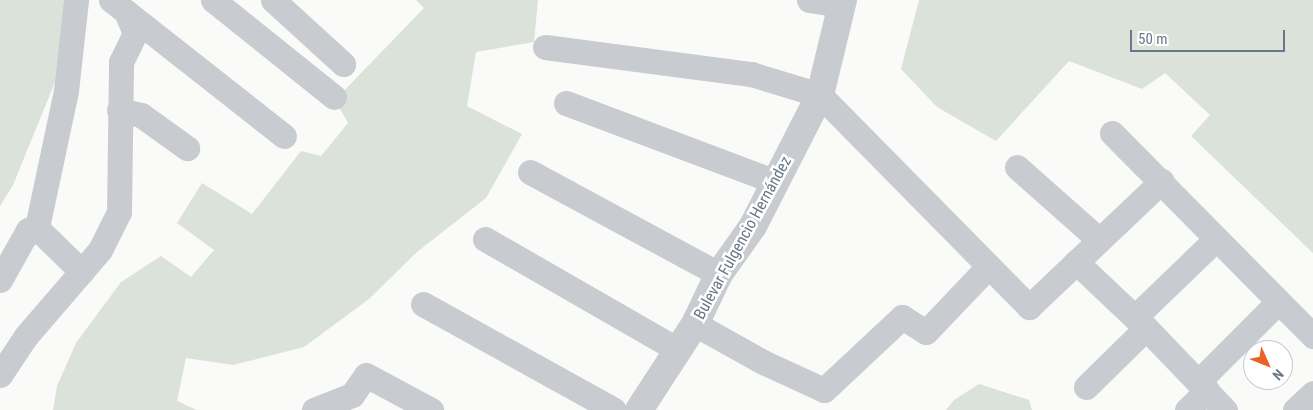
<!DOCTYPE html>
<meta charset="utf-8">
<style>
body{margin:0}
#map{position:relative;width:1313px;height:410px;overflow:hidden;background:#fafaf8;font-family:"Roboto Condensed",sans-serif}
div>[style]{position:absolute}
.green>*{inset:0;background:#dbe2d9}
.minor>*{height:25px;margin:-12.5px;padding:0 12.5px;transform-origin:12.5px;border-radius:12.5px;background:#c8cbcf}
.tertiary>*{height:28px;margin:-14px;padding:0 14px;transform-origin:14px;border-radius:14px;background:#c8cbcf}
span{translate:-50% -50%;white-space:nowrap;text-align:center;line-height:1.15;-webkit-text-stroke:5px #fff;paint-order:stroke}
.street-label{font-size:16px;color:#68788a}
.north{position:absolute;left:1243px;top:340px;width:50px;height:50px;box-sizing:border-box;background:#fff;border:1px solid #c3c9d0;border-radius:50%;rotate:134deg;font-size:14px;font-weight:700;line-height:20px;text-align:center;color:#68788a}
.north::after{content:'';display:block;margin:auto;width:18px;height:22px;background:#ea6228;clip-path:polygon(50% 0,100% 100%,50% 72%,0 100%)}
.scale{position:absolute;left:1130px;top:30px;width:155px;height:22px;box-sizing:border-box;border:2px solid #68788a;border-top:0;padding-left:6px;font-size:15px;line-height:18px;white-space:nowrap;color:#68788a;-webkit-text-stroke:4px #fff;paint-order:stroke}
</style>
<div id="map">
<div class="green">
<i style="clip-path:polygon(0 0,66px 0,78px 26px,13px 185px,0 206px)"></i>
<i style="clip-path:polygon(416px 0,538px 0,534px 42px,476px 52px,467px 106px,522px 134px,486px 198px,417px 252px,369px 299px,304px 347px,233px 365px,186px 358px,177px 401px,197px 410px,53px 410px,57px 386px,76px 343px,121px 282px,161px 256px,191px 277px,214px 250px,177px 223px,202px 183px,252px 214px,301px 151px,321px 156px,348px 123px,335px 100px,424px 8px)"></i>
<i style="clip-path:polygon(919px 0,1313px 0,1313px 253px,1191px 136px,1210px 115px,1165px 73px,1142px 89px,1069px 61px,996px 141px,937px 107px,901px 69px)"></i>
<i style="clip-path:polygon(979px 384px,1029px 400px,1032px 410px,946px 410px,954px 400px)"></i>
</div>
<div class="minor">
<i style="left:111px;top:0;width:220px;rotate:38.2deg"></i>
<i style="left:213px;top:0;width:155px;rotate:38.7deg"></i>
<i style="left:273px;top:0;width:95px;rotate:42.4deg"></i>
<i style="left:809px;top:0;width:33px;rotate:9deg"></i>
<i style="left:545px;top:47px;width:208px;rotate:7.5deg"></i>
<i style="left:751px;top:74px;width:72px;rotate:16.9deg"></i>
<i style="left:820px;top:95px;width:298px;rotate:45.4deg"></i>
<i style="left:1029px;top:307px;width:183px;rotate:-43.5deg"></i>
<i style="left:566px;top:103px;width:224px;rotate:20.6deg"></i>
<i style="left:119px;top:110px;width:23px;rotate:13deg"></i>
<i style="left:141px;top:115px;width:57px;rotate:35.7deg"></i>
<i style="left:1112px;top:133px;width:286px;rotate:45.3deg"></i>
<i style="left:1017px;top:167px;width:108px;rotate:41.6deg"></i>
<i style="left:530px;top:172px;width:215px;rotate:28.4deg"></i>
<i style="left:36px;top:232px;width:144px;rotate:-78deg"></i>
<i style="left:66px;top:91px;width:92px;rotate:-83.7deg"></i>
<i style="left:485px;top:239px;width:223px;rotate:29.9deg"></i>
<i style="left:1076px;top:262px;width:96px;rotate:43.3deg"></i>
<i style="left:1146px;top:328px;width:114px;rotate:46.1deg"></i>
<i style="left:0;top:280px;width:57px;rotate:-60.8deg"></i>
<i style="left:28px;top:230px;width:13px;rotate:9deg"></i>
<i style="left:41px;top:232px;width:57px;rotate:44.3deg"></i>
<i style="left:423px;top:304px;width:218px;rotate:29deg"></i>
<i style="left:1135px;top:317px;width:112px;rotate:-43.9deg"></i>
<i style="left:695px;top:324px;width:78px;rotate:29.2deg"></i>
<i style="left:763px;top:362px;width:67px;rotate:24.7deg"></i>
<i style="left:824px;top:390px;width:107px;rotate:-43.1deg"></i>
<i style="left:902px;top:317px;width:28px;rotate:32deg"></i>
<i style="left:926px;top:332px;width:90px;rotate:-46.4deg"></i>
<i style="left:0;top:375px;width:47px;rotate:-56.3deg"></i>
<i style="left:26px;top:336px;width:113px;rotate:-49.3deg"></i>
<i style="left:100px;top:250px;width:42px;rotate:-63.4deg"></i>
<i style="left:119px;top:212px;width:150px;rotate:-89.2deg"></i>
<i style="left:121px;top:62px;width:32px;rotate:-64deg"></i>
<i style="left:135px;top:33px;width:23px;rotate:-113deg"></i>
<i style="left:1198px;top:382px;width:113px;rotate:-45deg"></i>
<i style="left:1086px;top:387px;width:84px;rotate:-44.5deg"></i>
<i style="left:314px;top:410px;width:41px;rotate:-21.5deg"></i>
<i style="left:352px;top:395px;width:24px;rotate:-55deg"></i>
<i style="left:366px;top:375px;width:74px;rotate:28.3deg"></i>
<i style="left:1187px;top:410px;width:28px;rotate:-44deg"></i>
<i style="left:1295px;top:410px;width:25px;rotate:-43deg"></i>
</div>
<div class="tertiary">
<i style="left:639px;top:410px;width:103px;rotate:-56.9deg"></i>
<i style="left:695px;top:324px;width:55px;rotate:-64.4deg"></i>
<i style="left:719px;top:274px;width:59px;rotate:-54.7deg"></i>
<i style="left:753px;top:226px;width:147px;rotate:-62.9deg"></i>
<i style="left:820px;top:95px;width:98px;rotate:-76.4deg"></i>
</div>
<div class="street-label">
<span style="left:743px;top:238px;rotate:-61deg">Bulevar Fulgencio Hernández</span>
</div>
<div class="north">N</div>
<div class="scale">50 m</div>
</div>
